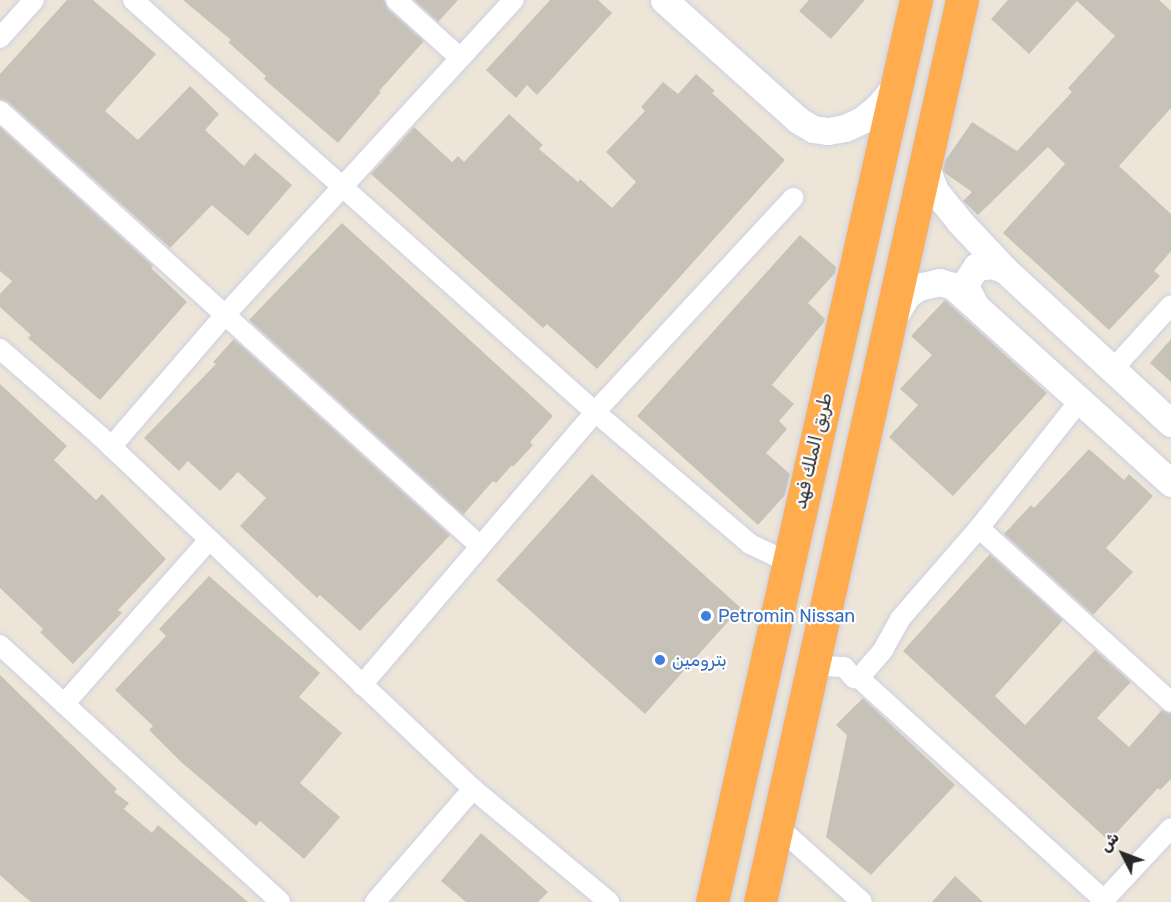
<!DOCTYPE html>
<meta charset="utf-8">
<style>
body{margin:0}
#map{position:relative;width:1171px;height:902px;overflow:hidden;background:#ece5d8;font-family:Rubik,Vazirmatn,sans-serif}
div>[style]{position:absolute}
.building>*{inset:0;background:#c7c2b8;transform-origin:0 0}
.roads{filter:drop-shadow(0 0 2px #cdcfe2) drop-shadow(0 0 2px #cdcfe2)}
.street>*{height:20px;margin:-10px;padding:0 10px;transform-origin:10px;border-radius:10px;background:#fff}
.secondary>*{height:27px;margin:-13.5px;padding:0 13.5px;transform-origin:13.5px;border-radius:13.5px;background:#fff}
.highway>*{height:33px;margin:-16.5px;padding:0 16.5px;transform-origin:16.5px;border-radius:16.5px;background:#ffac4f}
.dots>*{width:16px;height:16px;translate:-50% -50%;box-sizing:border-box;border:3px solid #fff;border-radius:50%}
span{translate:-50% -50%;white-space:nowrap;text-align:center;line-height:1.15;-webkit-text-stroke:4.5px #fff;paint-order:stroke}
.street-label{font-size:18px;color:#282828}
.shop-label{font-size:18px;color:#366cbe}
.left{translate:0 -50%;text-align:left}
.north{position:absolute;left:1093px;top:824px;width:60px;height:60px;-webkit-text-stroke:4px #fff;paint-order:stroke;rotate:312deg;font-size:16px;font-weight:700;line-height:24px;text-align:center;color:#282828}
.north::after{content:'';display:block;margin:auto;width:21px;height:27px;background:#282828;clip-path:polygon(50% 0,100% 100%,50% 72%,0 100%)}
</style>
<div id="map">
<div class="building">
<i style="clip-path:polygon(67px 0,93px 0,156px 54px,105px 111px,138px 140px,190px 86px,219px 114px,205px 130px,244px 166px,255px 153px,292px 185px,248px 236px,212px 205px,170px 248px,8px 102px,0 99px,0 74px)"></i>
<i style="clip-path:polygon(183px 0,384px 0,388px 9px,424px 41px,379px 91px,381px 92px,338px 143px,264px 79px,266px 76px,228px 42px,231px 40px)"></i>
<i style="clip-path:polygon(414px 0,458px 0,438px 22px)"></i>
<i style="clip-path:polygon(550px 0,598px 0,612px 13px,537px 95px,527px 85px,516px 98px,486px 70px)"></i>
<i style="clip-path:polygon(809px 0,865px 0,831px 39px,799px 11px)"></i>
<i style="clip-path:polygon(1008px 0,1159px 0,1171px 11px,1171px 108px,1119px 166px,1171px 214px,1171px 251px,1154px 271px,1160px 276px,1109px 330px,1003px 233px,1065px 164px,1048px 147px,978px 215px,963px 201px,972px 192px,945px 173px,943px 169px,945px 161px,972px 122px,1017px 151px,1072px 92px,1068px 88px,1115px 36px,1077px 1px,1029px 54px,991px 19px)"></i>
<i style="clip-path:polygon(696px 74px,715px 91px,712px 93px,785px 160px,597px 369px,547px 324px,543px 328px,371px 174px,414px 127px,452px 162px,458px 156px,464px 162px,509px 114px,543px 145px,539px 149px,578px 182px,580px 179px,612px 208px,636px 182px,606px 152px,645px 111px,641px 107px,663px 82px,678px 94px)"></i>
<i style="clip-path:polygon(0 127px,153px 266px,151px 268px,187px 302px,100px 400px,28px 338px,31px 335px,0 307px,0 294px,12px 281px,0 271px)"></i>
<i style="clip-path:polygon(342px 223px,553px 416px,530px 442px,533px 445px,513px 467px,512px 465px,496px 483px,493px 481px,463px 515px,249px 320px)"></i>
<i style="clip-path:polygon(800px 235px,836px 267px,835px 273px,808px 303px,825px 319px,824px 322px,772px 385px,794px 404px,779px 421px,787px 429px,766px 453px,790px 474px,785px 495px,758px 525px,637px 416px)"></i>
<i style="clip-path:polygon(945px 300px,1047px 393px,953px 496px,889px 437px,918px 405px,900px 389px,932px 355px,911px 336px)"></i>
<i style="clip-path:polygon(234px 339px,450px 535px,360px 631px,320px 595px,317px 598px,240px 526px,266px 498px,238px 472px,220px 491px,188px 461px,179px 471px,144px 438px,216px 364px,213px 362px)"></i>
<i style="clip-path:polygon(1171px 339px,1171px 382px,1150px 363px)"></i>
<i style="clip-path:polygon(0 384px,67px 446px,54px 460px,96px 500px,102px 494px,166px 559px,118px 610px,122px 613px,73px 664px,40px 632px,43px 629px,0 588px)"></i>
<i style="clip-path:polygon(1089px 449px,1124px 480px,1129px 474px,1153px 496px,1106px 548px,1133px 572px,1093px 615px,1004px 534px,1031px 505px,1034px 508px)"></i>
<i style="left:592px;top:474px;width:200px;height:143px;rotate:42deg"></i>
<i style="clip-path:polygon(990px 554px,1063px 620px,995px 696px,1025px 725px,1095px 650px,1131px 682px,1097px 718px,1129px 747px,1162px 710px,1171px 714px,1171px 779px,1160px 790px,1158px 788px,1109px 841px,903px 651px)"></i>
<i style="clip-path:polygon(209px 576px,320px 673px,299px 697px,342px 733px,300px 783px,340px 817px,304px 859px,260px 821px,256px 826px,180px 761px,149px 730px,153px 726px,115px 690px,166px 636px,159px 629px)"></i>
<i style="clip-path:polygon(0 675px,117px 789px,114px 792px,129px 803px,124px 809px,152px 833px,158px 825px,248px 902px,31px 902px,19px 892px,0 875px)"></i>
<i style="clip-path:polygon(863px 698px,955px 785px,871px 875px,826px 837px,847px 735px,836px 725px)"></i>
<i style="clip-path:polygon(481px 833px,548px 892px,538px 902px,466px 902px,441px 881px)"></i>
<i style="clip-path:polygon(955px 876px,983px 902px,932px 902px)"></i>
</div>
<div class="roads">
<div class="street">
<i style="left:133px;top:0;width:619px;rotate:41.73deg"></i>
<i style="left:595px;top:412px;width:204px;rotate:40.4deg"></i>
<i style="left:750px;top:544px;width:42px;rotate:25.3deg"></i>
<i style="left:396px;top:0;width:86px;rotate:42.2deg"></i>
<i style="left:0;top:38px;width:51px;rotate:-48.2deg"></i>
<i style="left:0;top:111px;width:646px;rotate:42.18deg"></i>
<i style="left:0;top:349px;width:133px;rotate:41deg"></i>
<i style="left:100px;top:436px;width:514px;rotate:43.42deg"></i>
<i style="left:473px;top:789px;width:177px;rotate:39.7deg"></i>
<i style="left:1113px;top:369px;width:86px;rotate:-47.8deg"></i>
<i style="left:111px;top:447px;width:173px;rotate:-49.2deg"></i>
<i style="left:224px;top:316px;width:429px;rotate:-47.5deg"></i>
<i style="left:979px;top:528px;width:259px;rotate:42.2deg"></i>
<i style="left:0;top:645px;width:380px;rotate:42.5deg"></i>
<i style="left:813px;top:665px;width:31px;rotate:4deg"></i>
<i style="left:844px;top:667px;width:15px;rotate:48deg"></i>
<i style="left:854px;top:678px;width:5px"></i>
<i style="left:859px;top:678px;width:333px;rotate:42.2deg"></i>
<i style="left:859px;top:678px;width:37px;rotate:-49deg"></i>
<i style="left:883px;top:650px;width:35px;rotate:-61deg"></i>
<i style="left:900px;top:619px;width:121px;rotate:-49deg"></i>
<i style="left:979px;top:528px;width:163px;rotate:-51.7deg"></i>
<i style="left:362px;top:685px;width:359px;rotate:-49.5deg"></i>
<i style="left:595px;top:412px;width:292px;rotate:-47.2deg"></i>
<i style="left:64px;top:704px;width:219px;rotate:-48.5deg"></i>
<i style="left:776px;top:825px;width:115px;rotate:41.8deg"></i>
<i style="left:375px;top:902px;width:150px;rotate:-49.1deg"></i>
<i style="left:1102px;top:902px;width:101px;rotate:-47deg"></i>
</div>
<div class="secondary">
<i style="left:664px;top:0;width:180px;rotate:41.8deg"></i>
<i style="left:798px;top:120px;width:17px;rotate:31deg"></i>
<i style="left:813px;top:129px;width:15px;rotate:8deg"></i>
<i style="left:828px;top:131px;width:17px;rotate:-10deg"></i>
<i style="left:845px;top:128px;width:19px;rotate:-25deg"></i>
<i style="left:862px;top:120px;width:21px;rotate:-39deg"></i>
<i style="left:878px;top:107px;width:30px;rotate:-50deg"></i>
<i style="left:925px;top:165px;width:28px;rotate:69deg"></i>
<i style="left:935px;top:191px;width:38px;rotate:51deg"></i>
<i style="left:959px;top:221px;width:67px;rotate:46.8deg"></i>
<i style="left:1005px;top:270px;width:226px;rotate:42.7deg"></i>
<i style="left:974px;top:303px;width:15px;rotate:-118deg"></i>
<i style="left:967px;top:290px;width:9px;rotate:-90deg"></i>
<i style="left:967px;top:281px;width:17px;rotate:-57deg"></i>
<i style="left:976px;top:267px;width:16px;rotate:-7deg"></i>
<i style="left:992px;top:265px;width:14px;rotate:21deg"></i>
<i style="left:893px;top:318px;width:27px;rotate:-59deg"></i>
<i style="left:907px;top:295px;width:14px;rotate:-36deg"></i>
<i style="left:918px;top:287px;width:22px;rotate:-13deg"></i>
<i style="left:939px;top:282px;width:15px;rotate:16deg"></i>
<i style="left:953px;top:286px;width:294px;rotate:42.1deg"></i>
</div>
<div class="highway">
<i style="left:712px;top:902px;width:925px;rotate:-77.26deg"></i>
<i style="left:760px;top:902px;width:924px;rotate:-77.38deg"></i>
</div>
</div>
<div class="dots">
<i style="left:706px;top:616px;background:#3f7fe0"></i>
<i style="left:660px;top:660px;background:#3f7fe0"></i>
</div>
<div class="street-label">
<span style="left:813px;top:451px;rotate:-77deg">طريق الملك فهد</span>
</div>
<div class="shop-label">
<span class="left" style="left:718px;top:616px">Petromin Nissan</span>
<span class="left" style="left:672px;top:660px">بترومين</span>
</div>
<div class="north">ش</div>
</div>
